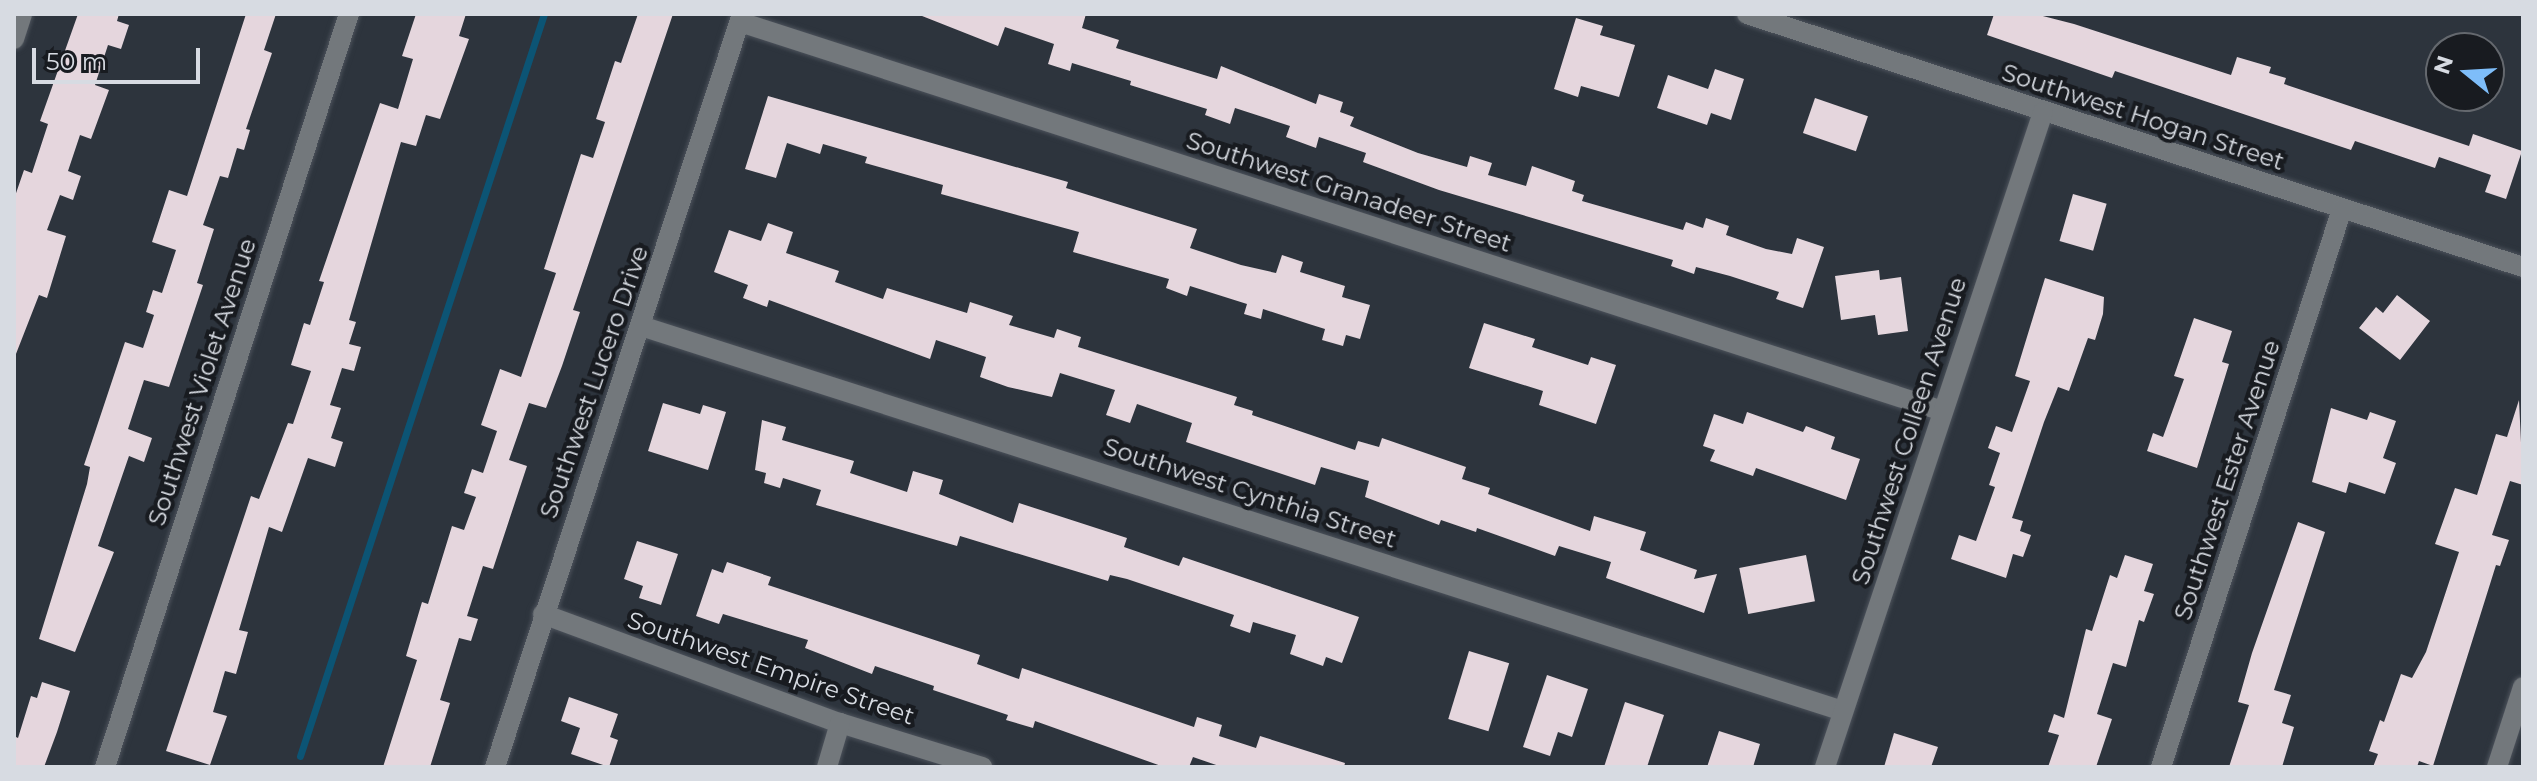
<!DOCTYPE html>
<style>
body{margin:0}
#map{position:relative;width:2537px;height:781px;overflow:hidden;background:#2d343d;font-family:Montserrat,sans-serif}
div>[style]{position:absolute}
.stream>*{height:7px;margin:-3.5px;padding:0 3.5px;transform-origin:3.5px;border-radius:3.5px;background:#0c5474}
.building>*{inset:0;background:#e5d6dd;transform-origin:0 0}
.roads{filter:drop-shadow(0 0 2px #4c525b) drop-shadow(0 0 2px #4c525b)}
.minor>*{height:20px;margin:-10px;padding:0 10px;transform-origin:10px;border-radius:10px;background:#73787c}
span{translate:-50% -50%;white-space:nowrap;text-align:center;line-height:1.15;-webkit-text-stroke:8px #181b20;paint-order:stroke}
.street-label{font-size:24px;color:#d7dbe2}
.frame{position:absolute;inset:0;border:16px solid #d7dbe2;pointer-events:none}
.north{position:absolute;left:2425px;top:32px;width:80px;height:80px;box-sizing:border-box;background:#181b20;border:2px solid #64686e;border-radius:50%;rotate:288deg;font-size:22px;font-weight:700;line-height:32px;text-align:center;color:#d7dbe2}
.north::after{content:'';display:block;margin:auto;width:28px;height:36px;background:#7ebdf9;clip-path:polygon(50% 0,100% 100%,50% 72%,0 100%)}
.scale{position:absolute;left:32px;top:48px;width:168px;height:36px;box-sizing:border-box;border:4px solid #d7dbe2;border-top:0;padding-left:10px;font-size:24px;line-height:28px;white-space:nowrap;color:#d7dbe2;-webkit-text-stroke:6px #181b20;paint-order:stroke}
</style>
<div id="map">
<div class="stream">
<i style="left:300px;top:756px;width:781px;rotate:-71.8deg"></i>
</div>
<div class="building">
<i style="clip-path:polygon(78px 14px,119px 14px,117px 21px,129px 25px,121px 49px,108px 45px,95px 85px,109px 90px,91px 139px,80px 135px,68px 171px,81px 176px,73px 200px,60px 195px,47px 230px,66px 236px,47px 298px,39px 295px,14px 359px,14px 199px,24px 170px,32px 173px,48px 124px,40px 121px)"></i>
<i style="clip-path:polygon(246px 14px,276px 14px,264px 50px,272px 53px,246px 129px,250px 130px,244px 150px,237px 148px,228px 178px,220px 176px,203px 225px,214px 229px,197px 283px,203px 285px,169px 387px,144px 380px,128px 429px,152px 438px,144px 462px,129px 456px,98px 546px,114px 552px,75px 652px,39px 639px,87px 484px,90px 467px,84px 465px,125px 342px,143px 348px,154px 315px,146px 312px,153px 290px,162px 293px,176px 250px,152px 242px,169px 190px,187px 196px)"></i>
<i style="clip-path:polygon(416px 14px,466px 14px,459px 36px,469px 39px,440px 119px,426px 115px,416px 146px,401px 142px,349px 320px,356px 322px,349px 344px,361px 347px,354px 371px,342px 368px,330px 405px,341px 408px,331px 438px,343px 442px,335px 467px,308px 458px,282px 532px,269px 527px,239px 630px,248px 632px,236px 674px,225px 671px,213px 712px,227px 716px,210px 765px,166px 751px,251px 496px,259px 499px,288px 423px,293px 424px,311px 371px,291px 365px,304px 323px,310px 325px,324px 282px,319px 281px,380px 103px,398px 109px,413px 59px,402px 56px)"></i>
<i style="clip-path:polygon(638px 14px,673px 14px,573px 310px,580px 312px,562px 366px,546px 408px,529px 403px,509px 460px,527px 466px,493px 569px,483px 566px,467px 616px,478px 619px,471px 641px,459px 638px,440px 700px,450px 703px,430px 767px,383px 767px,417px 660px,406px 656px,422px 602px,428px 604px,452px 526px,464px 530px,476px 497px,464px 493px,472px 469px,483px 473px,497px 431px,481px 425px,500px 369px,521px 377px,556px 273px,544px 269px,581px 154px,593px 158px,605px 122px,596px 119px,615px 61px,621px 63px)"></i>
<i style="clip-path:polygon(917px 14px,1086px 14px,1082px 28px,1119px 40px,1116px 48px,1217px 79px,1221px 66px,1316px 104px,1319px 94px,1343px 102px,1340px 112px,1354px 117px,1350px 126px,1418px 153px,1467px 167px,1470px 156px,1492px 163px,1488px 175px,1526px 186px,1532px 166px,1575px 181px,1572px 191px,1584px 195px,1582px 201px,1683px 230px,1686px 222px,1703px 228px,1706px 218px,1729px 226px,1726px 235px,1766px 249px,1792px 254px,1797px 238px,1824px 247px,1803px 308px,1776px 299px,1779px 292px,1730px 276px,1696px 267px,1694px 274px,1671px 266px,1673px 260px,1439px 190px,1363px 162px,1366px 153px,1319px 137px,1316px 148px,1286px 137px,1290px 126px,1235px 108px,1230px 124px,1205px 115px,1207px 109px,1130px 85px,1131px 81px,1072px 63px,1070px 71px,1048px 64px,1054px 44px,1005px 27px,998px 46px)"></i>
<i style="clip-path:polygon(1994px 14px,2035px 14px,2074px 24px,2231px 75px,2237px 57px,2271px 67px,2269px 73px,2286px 78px,2284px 84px,2469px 146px,2473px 134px,2522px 151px,2506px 199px,2485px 192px,2491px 175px,2439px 157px,2435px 168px,2355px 141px,2351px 150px,2115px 71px,2112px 78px,1987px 35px)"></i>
<i style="clip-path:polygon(1576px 18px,1603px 26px,1600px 35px,1635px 45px,1619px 97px,1581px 86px,1578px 97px,1554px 89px)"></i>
<i style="clip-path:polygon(1715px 69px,1744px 79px,1731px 120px,1711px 113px,1707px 125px,1657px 108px,1668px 75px,1708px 89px)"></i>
<i style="clip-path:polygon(768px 96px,1068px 182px,1066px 188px,1197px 229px,1190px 248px,1241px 265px,1276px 273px,1282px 255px,1303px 262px,1300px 272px,1345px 286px,1342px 297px,1370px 305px,1360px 339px,1346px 335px,1343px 346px,1322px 340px,1325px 329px,1309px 324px,1263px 309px,1261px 319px,1244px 314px,1247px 304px,1190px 286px,1187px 296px,1166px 288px,1169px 279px,1073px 252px,1079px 232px,941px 194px,943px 185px,865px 163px,867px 157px,823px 144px,820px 154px,787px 143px,776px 178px,745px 169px)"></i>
<i style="left:1815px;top:98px;width:56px;height:37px;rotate:19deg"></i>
<i style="left:2073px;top:194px;width:35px;height:49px;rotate:16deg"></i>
<i style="clip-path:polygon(768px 223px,793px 232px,786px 253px,839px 271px,835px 282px,883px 299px,887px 288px,967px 313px,970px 302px,1013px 316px,1009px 325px,1054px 338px,1057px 329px,1081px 337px,1078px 347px,1237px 397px,1234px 405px,1253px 411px,1252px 415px,1355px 450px,1358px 441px,1379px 447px,1382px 438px,1466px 467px,1462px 479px,1490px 488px,1488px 494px,1590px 531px,1594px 516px,1646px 532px,1640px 550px,1697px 570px,1694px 579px,1717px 574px,1704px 613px,1606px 578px,1611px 562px,1559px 546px,1555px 556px,1477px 528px,1476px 532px,1441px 520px,1439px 525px,1365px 497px,1369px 481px,1321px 467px,1315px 485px,1186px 442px,1192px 423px,1137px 404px,1130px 423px,1106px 415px,1115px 390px,1060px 373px,1052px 397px,1008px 387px,980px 377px,986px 357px,936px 340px,930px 359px,769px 300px,767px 307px,743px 298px,748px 285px,714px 272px,729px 230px,761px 241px)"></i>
<i style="clip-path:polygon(1879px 270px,1880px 280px,1901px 277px,1908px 331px,1878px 335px,1875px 315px,1841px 320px,1835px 276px)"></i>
<i style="clip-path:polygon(2045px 278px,2104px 297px,2103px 314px,2095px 340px,2088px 338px,2069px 391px,2058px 387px,2044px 422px,2012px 518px,2023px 521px,2020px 531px,2031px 535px,2023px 557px,2013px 554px,2006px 578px,1951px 559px,1959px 535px,1976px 541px,1995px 487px,1989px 485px,2000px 453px,1988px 448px,1996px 426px,2012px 432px,2030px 381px,2015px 376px)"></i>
<i style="clip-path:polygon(2397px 295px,2430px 321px,2400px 360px,2359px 328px,2376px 307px,2383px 313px)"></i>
<i style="clip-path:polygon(2194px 318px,2232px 331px,2222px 362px,2229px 364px,2197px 468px,2147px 451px,2153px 433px,2163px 437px,2184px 379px,2174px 376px)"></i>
<i style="clip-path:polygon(1484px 323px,1535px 339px,1532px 347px,1588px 365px,1591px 357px,1616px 365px,1596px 424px,1539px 405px,1543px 391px,1469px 368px)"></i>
<i style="clip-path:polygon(2519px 400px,2523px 485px,2510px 481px,2492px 535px,2509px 540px,2500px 566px,2496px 565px,2433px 766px,2419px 761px,2417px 767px,2373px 767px,2378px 754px,2369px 751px,2380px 720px,2384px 722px,2401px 674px,2412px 678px,2426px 652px,2459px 552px,2435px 544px,2455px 488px,2477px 495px,2496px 434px,2507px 437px)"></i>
<i style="clip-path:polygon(663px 403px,700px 414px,703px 405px,726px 412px,708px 470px,648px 451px)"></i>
<i style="clip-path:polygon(2331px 408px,2367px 420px,2370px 412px,2396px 421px,2383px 458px,2396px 463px,2385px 494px,2349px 482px,2346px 493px,2312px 482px)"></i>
<i style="clip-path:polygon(1747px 412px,1803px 432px,1806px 426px,1835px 437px,1831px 449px,1860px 459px,1846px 500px,1756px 468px,1753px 476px,1710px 461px,1715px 450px,1703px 446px,1714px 414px,1743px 424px)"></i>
<i style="clip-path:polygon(762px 420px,786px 427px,782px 440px,854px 461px,850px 473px,907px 492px,913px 471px,943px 480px,939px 494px,1013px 523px,1019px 503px,1127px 538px,1124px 547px,1179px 566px,1183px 557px,1359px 617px,1342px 663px,1326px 657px,1323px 666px,1290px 654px,1296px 635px,1253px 622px,1250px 633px,1230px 626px,1234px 615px,1127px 579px,1110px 575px,1108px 581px,960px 536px,957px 546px,816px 505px,821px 490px,783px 478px,780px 488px,764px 483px,766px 473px,755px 470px)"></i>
<i style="clip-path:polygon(2298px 522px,2325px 532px,2274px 690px,2291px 695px,2282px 723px,2294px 727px,2282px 767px,2229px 767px,2249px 705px,2238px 702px,2252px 653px)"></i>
<i style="clip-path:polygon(637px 541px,678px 554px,661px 605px,639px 598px,643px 586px,624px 579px)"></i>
<i style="left:1806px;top:555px;width:47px;height:68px;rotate:79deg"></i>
<i style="clip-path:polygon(2125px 555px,2153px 564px,2144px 591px,2154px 594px,2144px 622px,2139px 620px,2126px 667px,2113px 663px,2097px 714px,2112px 719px,2096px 767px,2048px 767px,2059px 735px,2048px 732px,2054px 714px,2064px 718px,2086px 629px,2092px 631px,2110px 575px,2117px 578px)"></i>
<i style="clip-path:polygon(727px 562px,771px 577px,768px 585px,980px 655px,977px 664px,1019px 679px,1022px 668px,1194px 727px,1197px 717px,1222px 725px,1219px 736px,1256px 748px,1260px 736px,1345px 763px,1344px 767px,1222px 767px,1193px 757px,1189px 767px,1164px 767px,1035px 721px,1033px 728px,1006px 720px,1008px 715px,933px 690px,934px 686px,875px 666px,872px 674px,805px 648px,808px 640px,723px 614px,719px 624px,696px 616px,712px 569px,723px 573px)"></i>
<i style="left:1469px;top:651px;width:42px;height:71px;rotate:17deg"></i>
<i style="clip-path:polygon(1547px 675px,1588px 689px,1572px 737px,1558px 732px,1550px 756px,1523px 747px)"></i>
<i style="clip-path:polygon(42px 682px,70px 691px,57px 732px,44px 767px,14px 767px,14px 736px,18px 738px,31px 696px,37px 698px)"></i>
<i style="clip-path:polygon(569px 697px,618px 714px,610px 737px,618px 740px,609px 767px,571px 754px,580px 728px,561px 721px)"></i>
<i style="clip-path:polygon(1625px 702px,1664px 715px,1647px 767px,1604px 767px)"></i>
<i style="clip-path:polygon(1719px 731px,1760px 744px,1753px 767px,1707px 767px)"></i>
<i style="clip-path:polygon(1894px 733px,1938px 747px,1931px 767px,1884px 767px)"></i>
</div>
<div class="roads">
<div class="minor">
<i style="left:1747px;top:14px;width:816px;rotate:18.06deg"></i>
<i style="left:740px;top:22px;width:1264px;rotate:17.92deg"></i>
<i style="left:14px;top:39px;width:26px;rotate:-72deg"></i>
<i style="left:641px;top:326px;width:1262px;rotate:17.76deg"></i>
<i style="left:543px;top:614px;width:316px;rotate:20.2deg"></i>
<i style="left:840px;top:723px;width:149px;rotate:17.2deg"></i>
<i style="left:105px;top:767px;width:792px;rotate:-72.05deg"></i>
<i style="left:495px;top:767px;width:792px;rotate:-71.84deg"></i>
<i style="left:827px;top:767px;width:46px;rotate:-73.5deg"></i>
<i style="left:1825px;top:767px;width:690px;rotate:-71.59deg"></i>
<i style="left:2161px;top:767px;width:587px;rotate:-72.03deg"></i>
<i style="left:2497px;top:767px;width:84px;rotate:-72deg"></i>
</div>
</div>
<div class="street-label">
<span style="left:2143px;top:117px;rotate:18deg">Southwest Hogan Street</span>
<span style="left:1349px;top:192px;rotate:18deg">Southwest Granadeer Street</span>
<span style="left:202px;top:382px;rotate:-72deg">Southwest Violet Avenue</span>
<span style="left:594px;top:382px;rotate:-71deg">Southwest Lucero Drive</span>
<span style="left:1909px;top:431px;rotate:-72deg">Southwest Colleen Avenue</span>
<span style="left:2227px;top:480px;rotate:-72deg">Southwest Ester Avenue</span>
<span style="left:1250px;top:493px;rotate:18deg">Southwest Cynthia Street</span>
<span style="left:771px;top:668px;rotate:19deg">Southwest Empire Street</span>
</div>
<div class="frame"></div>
<div class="north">N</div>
<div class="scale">50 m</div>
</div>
